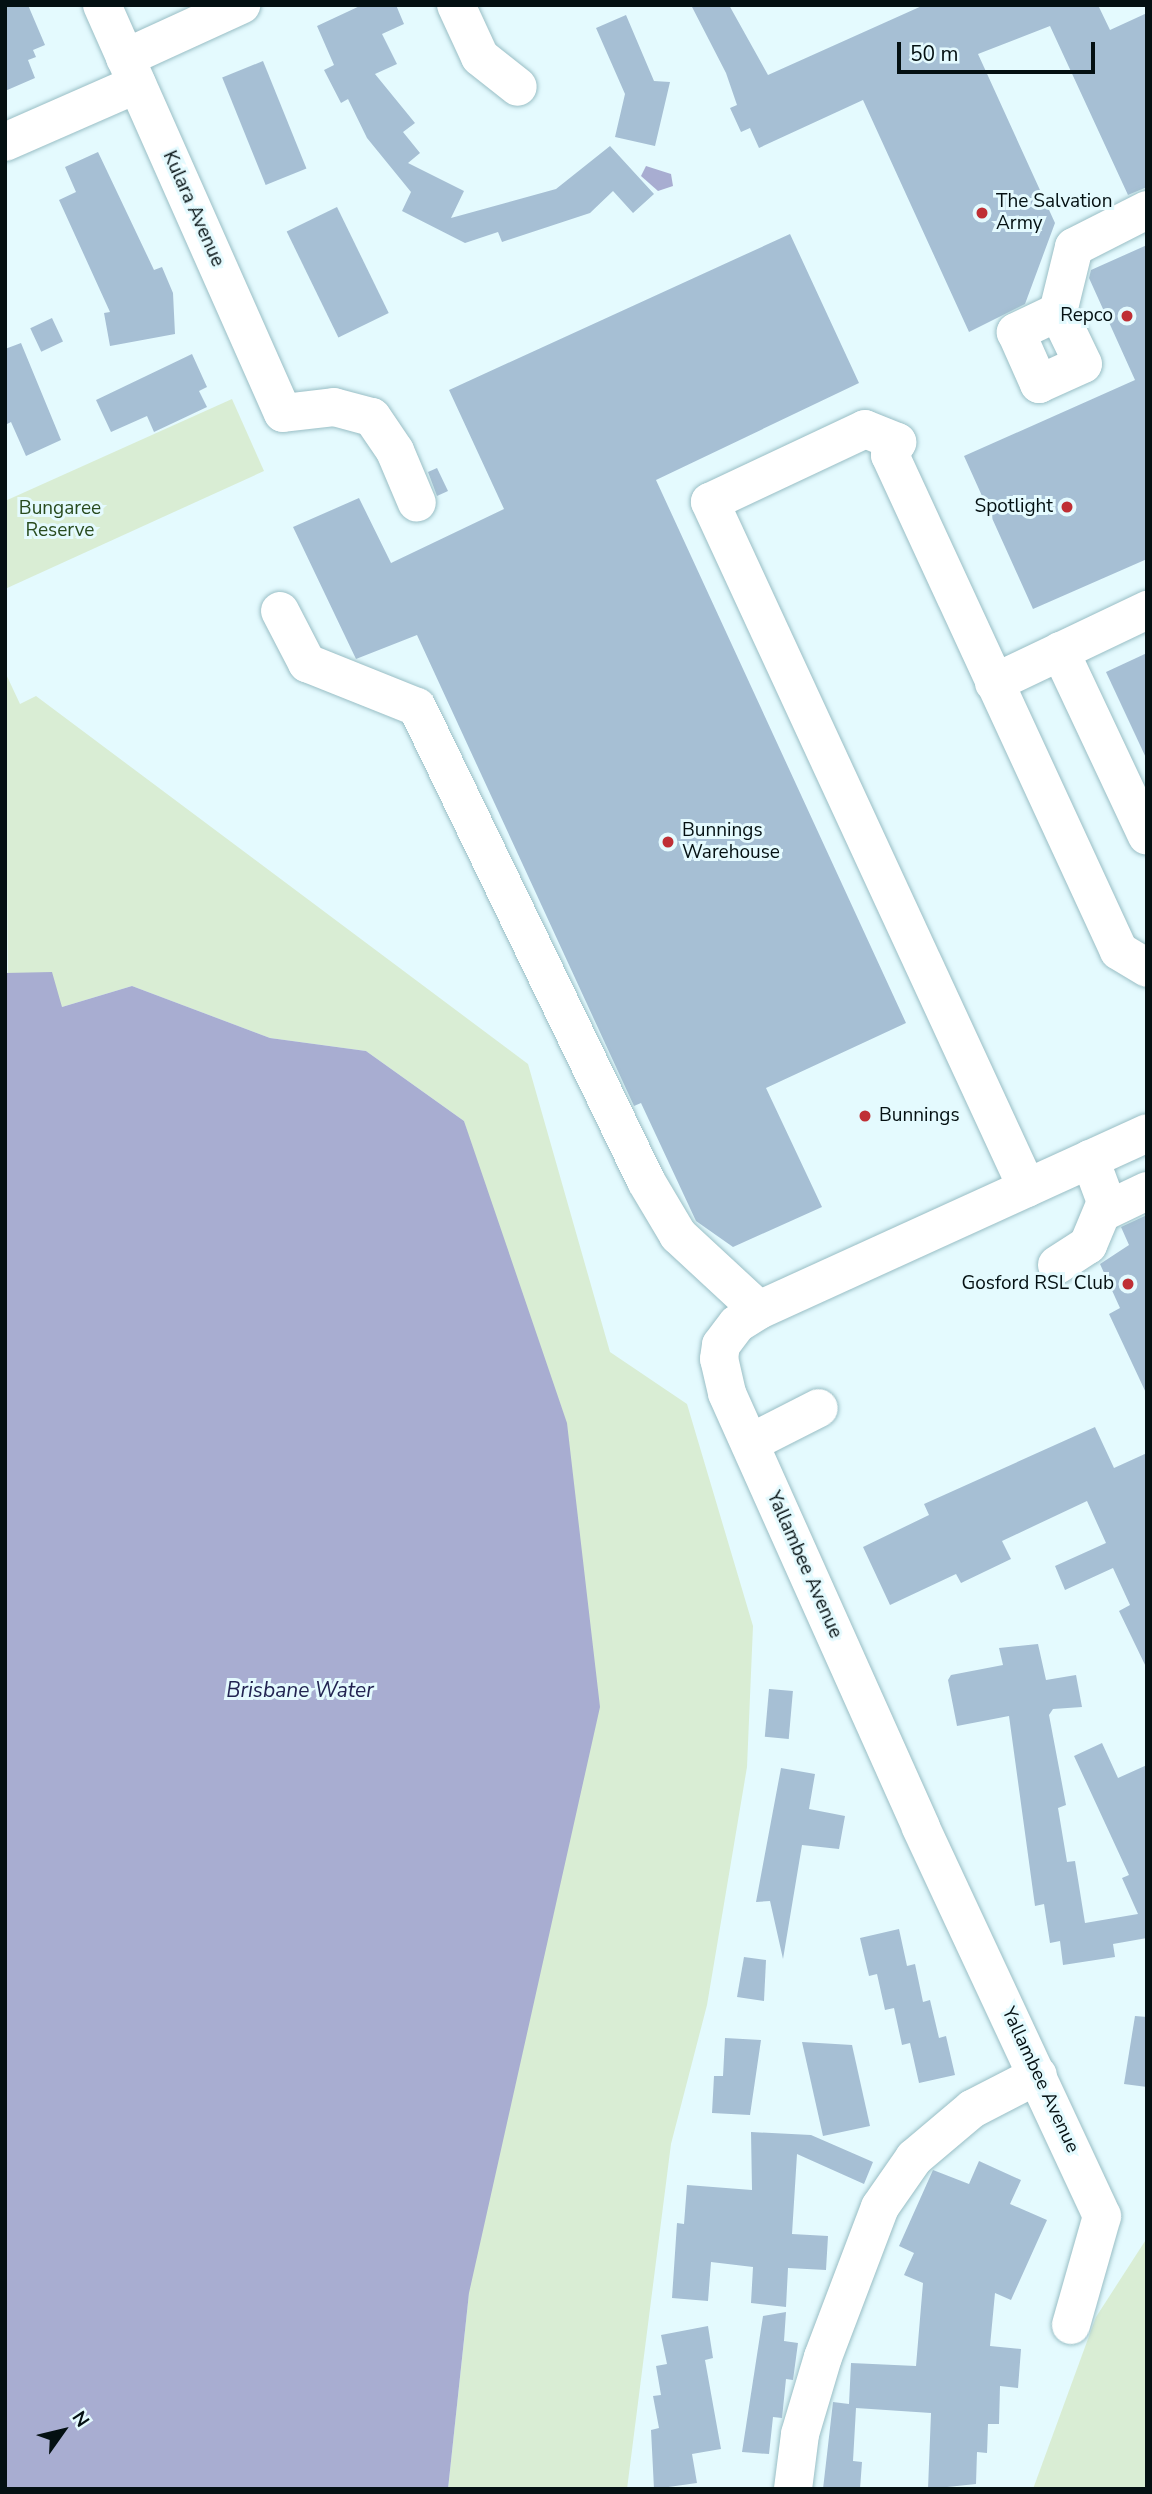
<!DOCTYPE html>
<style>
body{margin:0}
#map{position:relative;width:1152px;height:2494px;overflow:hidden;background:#e4fafe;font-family:"Nunito Sans",sans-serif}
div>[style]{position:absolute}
.green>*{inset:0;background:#d9edd4}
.water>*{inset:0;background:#a8add1}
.building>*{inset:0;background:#a6bfd4;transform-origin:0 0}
.roads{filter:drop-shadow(0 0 2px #99bec5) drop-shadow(0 0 2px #99bec5)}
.minor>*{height:38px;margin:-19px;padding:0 19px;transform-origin:19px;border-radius:19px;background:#fff}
.dots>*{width:19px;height:19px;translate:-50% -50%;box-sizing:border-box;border:4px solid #e4fafe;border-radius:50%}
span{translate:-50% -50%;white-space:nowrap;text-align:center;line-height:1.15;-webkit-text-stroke:6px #e4fafe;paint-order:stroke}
.poi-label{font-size:19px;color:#041012}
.left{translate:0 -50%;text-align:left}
.right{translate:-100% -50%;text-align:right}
.street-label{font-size:19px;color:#041012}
.park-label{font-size:19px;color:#284b1e}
.water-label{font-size:21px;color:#222351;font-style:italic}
.frame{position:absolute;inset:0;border:7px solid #041012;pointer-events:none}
.north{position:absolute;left:28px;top:2396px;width:70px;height:70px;-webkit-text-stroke:5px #e4fafe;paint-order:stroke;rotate:56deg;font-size:19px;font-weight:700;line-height:28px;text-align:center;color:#041012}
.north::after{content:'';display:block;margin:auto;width:24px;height:32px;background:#041012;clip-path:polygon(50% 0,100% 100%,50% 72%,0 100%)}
.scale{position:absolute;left:897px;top:42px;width:198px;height:32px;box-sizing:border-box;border:4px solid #041012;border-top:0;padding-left:9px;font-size:21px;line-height:24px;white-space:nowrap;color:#041012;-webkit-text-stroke:5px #e4fafe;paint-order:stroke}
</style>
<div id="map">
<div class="green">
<i style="clip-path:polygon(232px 399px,264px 471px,5px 589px,5px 501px)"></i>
<i style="clip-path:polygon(5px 672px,20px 704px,36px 696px,528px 1064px,610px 1352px,687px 1404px,753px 1626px,747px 1767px,707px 2005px,671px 2144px,627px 2489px,448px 2489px,469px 2293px,498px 1233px,464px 1121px,366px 1051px,270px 1038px,132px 986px,62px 1007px,8px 976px)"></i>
<i style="clip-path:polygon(1147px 2238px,1147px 2489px,1033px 2489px,1096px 2317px)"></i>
</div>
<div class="water">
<i style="clip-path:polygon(646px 166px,671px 174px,673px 186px,658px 191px,641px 176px)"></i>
<i style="clip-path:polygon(52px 972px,62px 1007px,132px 986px,270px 1038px,366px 1051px,464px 1121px,567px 1423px,600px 1707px,469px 2293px,448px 2489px,5px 2489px,5px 973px)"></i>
</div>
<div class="building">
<i style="clip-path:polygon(5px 5px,28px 5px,45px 45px,33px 50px,36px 57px,28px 60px,35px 78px,5px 91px)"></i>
<i style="clip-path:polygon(362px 5px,396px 5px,404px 24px,382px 34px,397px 64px,375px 74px,415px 123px,403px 132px,420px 153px,408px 163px,464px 191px,451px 218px,556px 189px,610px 146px,654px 194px,633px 213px,613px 191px,590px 213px,502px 242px,498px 232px,465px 243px,402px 211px,411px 192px,367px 138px,348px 99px,341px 103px,324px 70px,334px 65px,317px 26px)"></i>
<i style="clip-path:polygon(691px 5px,729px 5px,768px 75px,924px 5px,1098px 5px,1110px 30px,1147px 13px,1147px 187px,1128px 195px,1050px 26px,978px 54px,1055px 223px,1025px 304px,969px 332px,863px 100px,759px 148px,750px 128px,741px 132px,730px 108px,737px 105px,726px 73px)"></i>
<i style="clip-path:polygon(626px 15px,654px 81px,670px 82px,655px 146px,615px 137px,625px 94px,596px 28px)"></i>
<i style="left:263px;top:61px;width:116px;height:44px;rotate:68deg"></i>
<i style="clip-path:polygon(98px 152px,154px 270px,162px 267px,173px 293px,175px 334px,110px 346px,104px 313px,110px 312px,59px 200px,76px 192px,65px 167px)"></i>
<i style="left:337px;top:207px;width:118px;height:56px;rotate:64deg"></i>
<i style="clip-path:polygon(790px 234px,859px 383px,656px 480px,906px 1023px,766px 1088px,822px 1207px,733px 1247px,696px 1221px,641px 1103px,634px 1106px,417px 635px,356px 659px,293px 527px,359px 498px,391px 563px,504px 509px,449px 390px)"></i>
<i style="clip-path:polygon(1147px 245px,1147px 559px,1033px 609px,964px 456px,1135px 380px,1089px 278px,1091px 270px)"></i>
<i style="left:52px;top:318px;width:26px;height:24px;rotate:65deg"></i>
<i style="clip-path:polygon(21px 343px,61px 440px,26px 456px,11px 422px,5px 425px,5px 349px)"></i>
<i style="clip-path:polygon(192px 354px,207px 387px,199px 391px,207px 407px,154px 432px,147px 416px,111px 432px,96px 400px)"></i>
<i style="clip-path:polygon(437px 468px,448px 491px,437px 496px,428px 472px)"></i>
<i style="clip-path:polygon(1147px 653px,1147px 760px,1106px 672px)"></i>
<i style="clip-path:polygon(1147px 1215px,1147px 1395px,1109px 1314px,1120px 1308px,1100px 1264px,1129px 1245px,1121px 1227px)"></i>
<i style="clip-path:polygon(1095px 1427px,1114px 1468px,1147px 1453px,1147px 1669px,1119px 1611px,1130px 1605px,1113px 1568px,1065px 1590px,1055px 1566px,1106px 1543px,1087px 1501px,1002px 1541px,1011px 1559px,961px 1583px,956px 1574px,890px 1605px,863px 1547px,929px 1515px,924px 1504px)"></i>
<i style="clip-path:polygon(1038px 1644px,1046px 1680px,1076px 1675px,1082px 1707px,1053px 1709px,1049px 1715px,1066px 1805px,1058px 1808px,1067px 1862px,1075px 1861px,1085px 1923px,1138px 1914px,1122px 1878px,1129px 1875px,1074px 1756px,1102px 1743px,1118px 1778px,1147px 1765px,1147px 1938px,1113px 1944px,1115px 1957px,1063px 1965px,1060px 1941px,1050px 1943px,1044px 1904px,1035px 1906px,1009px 1716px,957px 1726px,948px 1680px,951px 1675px,1003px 1665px,999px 1648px)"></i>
<i style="left:769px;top:1689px;width:24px;height:48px;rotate:5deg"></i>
<i style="clip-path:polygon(781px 1768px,815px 1774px,809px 1809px,845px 1816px,839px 1849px,802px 1845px,783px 1959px,770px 1901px,756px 1902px)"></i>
<i style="clip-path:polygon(899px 1929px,907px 1966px,915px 1964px,923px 2002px,930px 2000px,939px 2038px,946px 2036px,955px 2075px,919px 2083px,910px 2043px,902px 2045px,894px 2008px,885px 2010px,877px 1974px,869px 1976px,860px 1938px)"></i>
<i style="clip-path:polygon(744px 1957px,766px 1960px,764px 2001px,737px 1997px)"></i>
<i style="clip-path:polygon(1135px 2016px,1147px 2017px,1147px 2087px,1124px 2084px)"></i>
<i style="clip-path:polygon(725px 2038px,761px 2040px,750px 2115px,712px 2113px,714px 2076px,723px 2076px)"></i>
<i style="clip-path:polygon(802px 2042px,852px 2045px,870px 2126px,823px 2136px)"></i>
<i style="clip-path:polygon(751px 2132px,811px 2135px,873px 2162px,864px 2184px,797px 2154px,792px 2234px,828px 2236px,826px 2270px,788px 2268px,786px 2307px,751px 2303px,753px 2267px,711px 2262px,708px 2301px,672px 2298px,677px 2223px,684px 2224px,687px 2185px,752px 2190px)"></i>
<i style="clip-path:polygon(979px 2161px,1021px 2180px,1010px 2204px,1047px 2220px,1011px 2300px,995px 2293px,990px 2346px,1021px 2349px,1018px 2388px,1000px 2386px,999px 2424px,988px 2424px,987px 2453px,977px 2452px,976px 2484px,928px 2489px,931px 2413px,856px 2408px,853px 2461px,862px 2462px,860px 2489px,823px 2489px,833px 2402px,849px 2404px,851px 2363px,916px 2366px,923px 2283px,904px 2275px,914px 2253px,899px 2246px,933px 2170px,969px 2184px)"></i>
<i style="clip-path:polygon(786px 2312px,784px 2341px,798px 2343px,793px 2380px,786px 2379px,782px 2418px,773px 2417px,769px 2454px,742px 2452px,763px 2316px)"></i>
<i style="clip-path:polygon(708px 2326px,713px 2358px,705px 2360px,721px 2449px,692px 2454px,697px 2483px,654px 2489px,651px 2430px,659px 2428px,653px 2396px,661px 2395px,656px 2366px,667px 2364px,661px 2335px)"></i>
</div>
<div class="roads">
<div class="minor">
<i style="left:102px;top:5px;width:446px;rotate:66.1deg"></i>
<i style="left:283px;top:413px;width:51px;rotate:-6.7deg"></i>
<i style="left:334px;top:407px;width:39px;rotate:15deg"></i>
<i style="left:372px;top:417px;width:41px;rotate:55.9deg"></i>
<i style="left:395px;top:451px;width:56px;rotate:67.1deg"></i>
<i style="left:456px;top:5px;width:57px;rotate:65.2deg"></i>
<i style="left:480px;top:57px;width:48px;rotate:38.3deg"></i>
<i style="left:125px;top:58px;width:128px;rotate:-24.6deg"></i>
<i style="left:5px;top:142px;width:144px;rotate:-23.7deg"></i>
<i style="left:1058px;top:312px;width:47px;rotate:154.5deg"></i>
<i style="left:1016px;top:332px;width:57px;rotate:66.1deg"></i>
<i style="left:1039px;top:384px;width:48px;rotate:-24.4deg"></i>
<i style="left:1083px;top:364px;width:58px;rotate:-115.7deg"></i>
<i style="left:1058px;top:312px;width:67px;rotate:-76.2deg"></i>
<i style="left:1074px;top:247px;width:82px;rotate:-26.9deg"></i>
<i style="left:280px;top:611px;width:59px;rotate:62.6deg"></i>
<i style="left:307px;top:663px;width:118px;rotate:21.8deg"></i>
<i style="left:417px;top:707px;width:526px;rotate:64.21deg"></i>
<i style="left:646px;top:1181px;width:63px;rotate:59.3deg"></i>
<i style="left:678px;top:1235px;width:110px;rotate:42.8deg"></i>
<i style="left:1060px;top:651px;width:204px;rotate:64.8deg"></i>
<i style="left:994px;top:683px;width:170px;rotate:-25.5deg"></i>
<i style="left:1027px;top:1188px;width:756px;rotate:-114.8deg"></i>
<i style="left:710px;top:502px;width:171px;rotate:-25.2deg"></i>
<i style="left:865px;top:429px;width:35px;rotate:22deg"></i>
<i style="left:897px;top:442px;width:15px;rotate:118deg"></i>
<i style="left:890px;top:455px;width:546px;rotate:65.22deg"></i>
<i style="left:1119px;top:951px;width:33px;rotate:31deg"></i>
<i style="left:1103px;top:1212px;width:49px;rotate:-25.5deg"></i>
<i style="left:1057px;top:1265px;width:37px;rotate:-33deg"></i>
<i style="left:1088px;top:1245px;width:47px;rotate:-67.3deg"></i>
<i style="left:1106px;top:1202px;width:46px;rotate:-110.4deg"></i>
<i style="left:750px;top:1443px;width:77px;rotate:-26.9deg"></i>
<i style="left:1071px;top:2325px;width:113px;rotate:-74.1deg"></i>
<i style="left:1102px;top:2216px;width:429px;rotate:-115deg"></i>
<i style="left:921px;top:1827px;width:475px;rotate:-114.1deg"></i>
<i style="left:727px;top:1393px;width:35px;rotate:-103deg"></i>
<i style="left:719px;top:1359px;width:14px;rotate:-82deg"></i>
<i style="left:721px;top:1345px;width:26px;rotate:-53deg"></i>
<i style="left:737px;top:1324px;width:26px;rotate:-32deg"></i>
<i style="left:759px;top:1310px;width:426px;rotate:-24.5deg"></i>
<i style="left:793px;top:2489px;width:55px;rotate:-82.7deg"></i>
<i style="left:800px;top:2434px;width:80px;rotate:-73.4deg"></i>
<i style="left:823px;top:2357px;width:160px;rotate:-69.2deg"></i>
<i style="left:880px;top:2207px;width:60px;rotate:-55.2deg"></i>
<i style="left:914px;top:2158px;width:76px;rotate:-40.2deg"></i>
<i style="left:972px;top:2109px;width:74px;rotate:-27.3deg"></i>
</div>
</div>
<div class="dots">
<i style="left:982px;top:213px;background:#bf2f35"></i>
<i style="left:1127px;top:316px;background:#bf2f35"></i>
<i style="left:1067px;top:507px;background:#bf2f35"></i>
<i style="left:668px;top:842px;background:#bf2f35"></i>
<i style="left:865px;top:1116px;background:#bf2f35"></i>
<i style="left:1128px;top:1284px;background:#bf2f35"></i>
</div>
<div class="poi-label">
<span class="left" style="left:996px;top:213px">The Salvation<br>Army</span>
<span class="right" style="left:1113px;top:316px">Repco</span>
<span class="right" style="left:1053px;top:507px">Spotlight</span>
<span class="left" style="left:682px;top:842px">Bunnings<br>Warehouse</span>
<span class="left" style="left:879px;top:1116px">Bunnings</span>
<span class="right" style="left:1114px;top:1284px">Gosford RSL Club</span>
</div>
<div class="street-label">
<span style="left:193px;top:209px;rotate:66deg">Kulara Avenue</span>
<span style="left:804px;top:1565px;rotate:66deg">Yallambee Avenue</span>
<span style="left:1040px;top:2080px;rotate:65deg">Yallambee Avenue</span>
</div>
<div class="park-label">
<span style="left:60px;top:520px">Bungaree<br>Reserve</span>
</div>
<div class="water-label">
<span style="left:300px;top:1690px">Brisbane Water</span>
</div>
<div class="frame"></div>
<div class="north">N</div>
<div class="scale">50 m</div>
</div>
